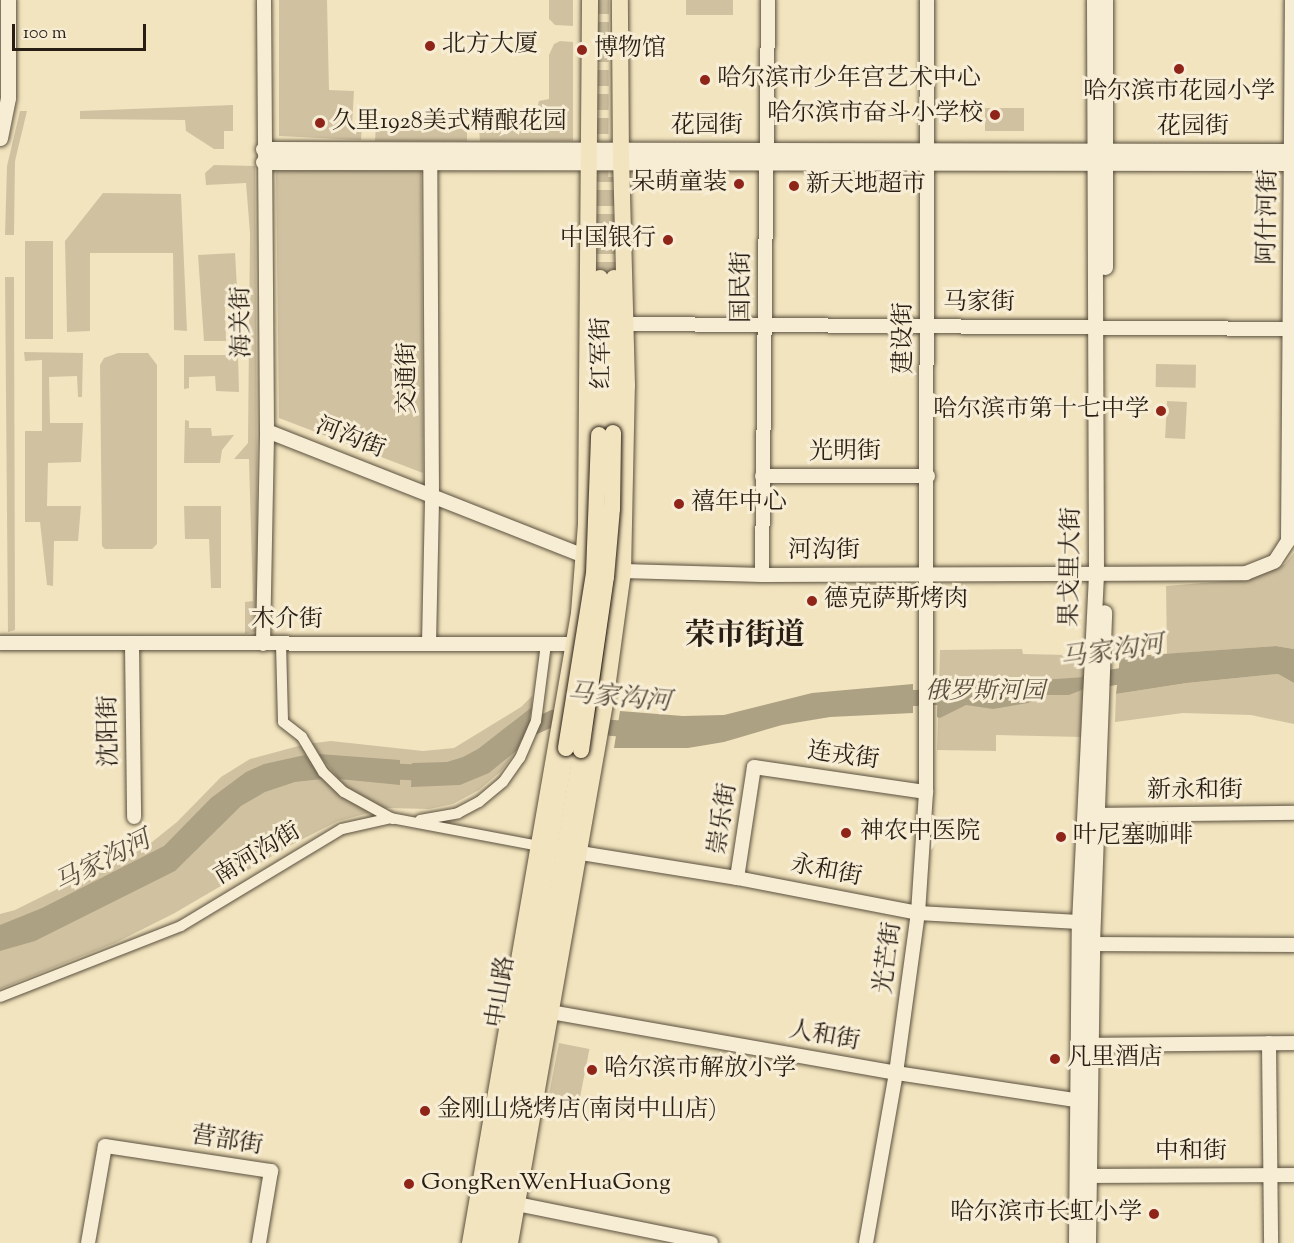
<!DOCTYPE html>
<meta charset="utf-8">
<style>
body{margin:0}
#map{position:relative;width:1294px;height:1243px;overflow:hidden;background:#f2e4be;font-family:"Sorts Mill Goudy","Noto Serif SC",serif}
div>[style]{position:absolute}
.green>*{inset:0;background:#d0c2a1;transform-origin:0 0}
.water>*{inset:0;background:#ada184}
.river>*{height:16px;margin:-8px;padding:0 8px;transform-origin:8px;border-radius:8px;background:#ada184}
.primary-tunnel>*{height:16px;margin-top:-8px;transform-origin:0;background:repeating-linear-gradient(90deg,#cabc9c 0 16px,transparent 0 24px)}
.roads{filter:drop-shadow(0 0 2px #5a503e) drop-shadow(0 0 2px #5a503e)}
.minor>*{height:10px;margin:-5px;padding:0 5px;transform-origin:5px;border-radius:5px;background:#f7edd5}
.tertiary>*{height:14px;margin:-7px;padding:0 7px;transform-origin:7px;border-radius:7px;background:#f7edd5}
.secondary>*{height:15px;margin:-7.5px;padding:0 7.5px;transform-origin:7.5px;border-radius:7.5px;background:#f7edd5}
.primary>*{height:16px;margin:-8px;padding:0 8px;transform-origin:8px;border-radius:8px;background:#f2e4be}
.bridges{filter:drop-shadow(0 0 2px #281e14) drop-shadow(0 0 2px #281e14)}
.primary-bridge>*{height:16px;margin:-8px;padding:0 8px;transform-origin:8px;border-radius:8px;background:#f2e4be}
.dots>*{width:16px;height:16px;translate:-50% -50%;box-sizing:border-box;border:3px solid #f7edd5;border-radius:50%}
span{translate:-50% -50%;white-space:nowrap;text-align:center;line-height:1.15;-webkit-text-stroke:6px #f7edd5;paint-order:stroke}
.poi-label{font-size:24px;color:#281e14}
.left{translate:0 -50%;text-align:left}
.right{translate:-100% -50%;text-align:right}
.street-label{font-size:24px;color:#281e14}
.park-label{font-size:24px;color:#5a4f3e;font-style:italic}
.water-label{font-size:26px;color:#5d5241;font-style:italic}
.district-label{font-size:30px;color:#281e14;font-weight:700}
.scale{position:absolute;left:12px;top:24px;width:134px;height:27px;box-sizing:border-box;border:3px solid #281e14;border-top:0;padding-left:8px;font-size:18px;line-height:21px;white-space:nowrap;color:#281e14;-webkit-text-stroke:4px #f7edd5;paint-order:stroke}
</style>
<div id="map">
<div class="green">
<i style="clip-path:polygon(279px 0,327px 0,329px 90px,354px 91px,352px 125px,362px 126px,361px 140px,279px 136px)"></i>
<i style="clip-path:polygon(549px 0,573px 0,573px 26px,555px 25px,549px 19px)"></i>
<i style="left:686px;top:0;width:47px;height:15px"></i>
<i style="clip-path:polygon(560px 41px,573px 42px,573px 141px,480px 141px,479px 129px,532px 128px,539px 101px,549px 99px,549px 55px,554px 44px)"></i>
<i style="clip-path:polygon(233px 105px,233px 131px,224px 131px,224px 149px,214px 149px,186px 131px,185px 120px,80px 119px,80px 111px)"></i>
<i style="left:985px;top:108px;width:39px;height:23px"></i>
<i style="clip-path:polygon(20px 111px,27px 111px,15px 161px,14px 235px,5px 235px,7px 166px)"></i>
<i style="clip-path:polygon(376px 126px,467px 129px,467px 141px,375px 141px)"></i>
<i style="clip-path:polygon(214px 165px,255px 166px,258px 631px,245px 634px,245px 602px,253px 601px,249px 459px,234px 459px,248px 443px,250px 233px,246px 183px,206px 185px,205px 173px)"></i>
<i style="clip-path:polygon(421px 169px,423px 473px,279px 418px,276px 171px)"></i>
<i style="clip-path:polygon(103px 193px,181px 194px,187px 331px,174px 330px,173px 253px,90px 253px,90px 331px,67px 332px,65px 241px)"></i>
<i style="left:53px;top:241px;width:98px;height:28px;rotate:90deg"></i>
<i style="clip-path:polygon(235px 253px,238px 305px,225px 304px,226px 341px,204px 341px,198px 255px)"></i>
<i style="clip-path:polygon(5px 277px,14px 277px,15px 630px,8px 632px)"></i>
<i style="clip-path:polygon(24px 352px,83px 353px,82px 397px,78px 397px,77px 376px,49px 377px,50px 423px,83px 423px,81px 462px,48px 463px,47px 506px,81px 506px,78px 541px,54px 541px,53px 586px,47px 585px,40px 522px,25px 522px,25px 431px,42px 431px,42px 360px,25px 361px)"></i>
<i style="clip-path:polygon(118px 353px,148px 353px,157px 365px,157px 544px,152px 549px,105px 549px,102px 546px,100px 365px,104px 358px)"></i>
<i style="clip-path:polygon(184px 355px,238px 355px,239px 392px,216px 391px,215px 376px,189px 377px,189px 388px,184px 389px)"></i>
<i style="left:1156px;top:364px;width:40px;height:23px;rotate:1deg"></i>
<i style="left:1167px;top:401px;width:20px;height:37px;rotate:3deg"></i>
<i style="clip-path:polygon(185px 420px,189px 421px,189px 428px,211px 428px,212px 436px,234px 435px,222px 450px,220px 463px,184px 463px)"></i>
<i style="clip-path:polygon(184px 506px,221px 506px,221px 588px,211px 588px,209px 539px,185px 539px)"></i>
<i style="clip-path:polygon(1294px 553px,1294px 649px,1276px 646px,1167px 654px,1166px 586px,1251px 579px,1285px 564px)"></i>
<i style="clip-path:polygon(1022px 649px,1023px 654px,1069px 655px,1069px 652px,1078px 652px,1085px 662px,1083px 737px,996px 735px,996px 751px,937px 750px,940px 650px)"></i>
<i style="clip-path:polygon(1278px 674px,1294px 683px,1294px 724px,1251px 715px,1183px 713px,1115px 722px,1116px 694px,1187px 683px)"></i>
<i style="clip-path:polygon(532px 696px,532px 707px,517px 750px,501px 771px,479px 790px,453px 804px,429px 809px,388px 808px,338px 821px,291px 845px,173px 914px,115px 943px,0 989px,0 914px,15px 910px,152px 842px,177px 822px,221px 777px,250px 759px,306px 744px,331px 741px,423px 751px,454px 748px,521px 707px)"></i>
<i style="left:559px;top:1043px;width:31px;height:52px;rotate:11deg"></i>
</div>
<div class="water">
<i style="clip-path:polygon(1276px 646px,1294px 649px,1294px 683px,1278px 674px,1187px 683px,1116px 694px,1120px 657px)"></i>
<i style="clip-path:polygon(1085px 677px,1084px 689px,1069px 695px,1045px 695px,1028px 703px,993px 709px,966px 705px,940px 718px,937px 717px,938px 683px,1000px 682px,1011px 689px,1026px 681px)"></i>
<i style="clip-path:polygon(913px 684px,913px 713px,830px 717px,782px 725px,724px 742px,688px 748px,614px 748px,620px 711px,683px 716px,724px 715px,812px 693px)"></i>
<i style="clip-path:polygon(532px 707px,529px 723px,517px 750px,489px 773px,460px 785px,411px 787px,412px 763px,447px 762px,463px 757px,478px 749px)"></i>
<i style="clip-path:polygon(319px 754px,400px 760px,400px 785px,339px 779px)"></i>
<i style="clip-path:polygon(305px 755px,322px 779px,295px 782px,265px 792px,241px 806px,175px 871px,35px 941px,0 951px,0 925px,42px 908px,164px 846px,211px 798px,246px 772px,264px 764px)"></i>
</div>
<div class="river">
<i style="left:1089px;top:681px;width:53px;rotate:-8.7deg"></i>
<i style="left:892px;top:699px;width:67px;rotate:-2.6deg"></i>
<i style="left:522px;top:732px;width:34px;rotate:-24deg"></i>
<i style="left:553px;top:718px;width:61px;rotate:9.5deg"></i>
<i style="left:613px;top:728px;width:26px;rotate:4deg"></i>
<i style="left:380px;top:771px;width:52px;rotate:2.2deg"></i>
</div>
<div class="primary-tunnel">
<i style="left:600px;top:278px;width:278px;rotate:-89.8deg"></i>
<i style="left:614px;top:278px;width:101px;rotate:-90deg"></i>
</div>
<div class="roads">
<div class="minor">
<i style="left:281px;top:644px;width:78px;rotate:88.5deg"></i>
<i style="left:283px;top:722px;width:24px;rotate:38deg"></i>
<i style="left:302px;top:737px;width:41px;rotate:59deg"></i>
<i style="left:323px;top:772px;width:29px;rotate:44deg"></i>
<i style="left:344px;top:792px;width:56px;rotate:28.9deg"></i>
<i style="left:420px;top:820px;width:39px;rotate:-10deg"></i>
<i style="left:458px;top:813px;width:24px;rotate:-28deg"></i>
<i style="left:479px;top:802px;width:31px;rotate:-40deg"></i>
<i style="left:503px;top:782px;width:29px;rotate:-55deg"></i>
<i style="left:520px;top:758px;width:40px;rotate:-66.6deg"></i>
<i style="left:536px;top:721px;width:78px;rotate:-82.6deg"></i>
<i style="left:0;top:997px;width:194px;rotate:-21.4deg"></i>
<i style="left:181px;top:926px;width:188px;rotate:-31.1deg"></i>
<i style="left:342px;top:829px;width:50px;rotate:-12.7deg"></i>
<i style="left:391px;top:818px;width:156px;rotate:10.7deg"></i>
</div>
<div class="tertiary">
<i style="left:627px;top:324px;width:667px;rotate:0.43deg"></i>
<i style="left:267px;top:431px;width:349px;rotate:21.5deg"></i>
<i style="left:762px;top:476px;width:166px"></i>
<i style="left:615px;top:568px;width:9px;rotate:21deg"></i>
<i style="left:623px;top:571px;width:139px;rotate:1.6deg"></i>
<i style="left:762px;top:575px;width:484px;rotate:-0.2deg"></i>
<i style="left:1246px;top:573px;width:31px;rotate:-22deg"></i>
<i style="left:1275px;top:561px;width:24px;rotate:-57deg"></i>
<i style="left:1288px;top:541px;width:541px;rotate:-89.58deg"></i>
<i style="left:762px;top:575px;width:575px;rotate:-89.4deg"></i>
<i style="left:0;top:643px;width:574px;rotate:0.1deg"></i>
<i style="left:132px;top:644px;width:173px;rotate:89.3deg"></i>
<i style="left:263px;top:644px;width:213px;rotate:-88.9deg"></i>
<i style="left:267px;top:431px;width:431px;rotate:-90.4deg"></i>
<i style="left:429px;top:644px;width:149px;rotate:-88.8deg"></i>
<i style="left:432px;top:495px;width:344px;rotate:-90.3deg"></i>
<i style="left:1097px;top:815px;width:197px;rotate:-0.6deg"></i>
<i style="left:568px;top:851px;width:171px;rotate:9.1deg"></i>
<i style="left:737px;top:878px;width:184px;rotate:10.9deg"></i>
<i style="left:918px;top:913px;width:161px;rotate:3.2deg"></i>
<i style="left:737px;top:878px;width:112px;rotate:-81.3deg"></i>
<i style="left:754px;top:767px;width:174px;rotate:8.3deg"></i>
<i style="left:1092px;top:944px;width:202px;rotate:0.3deg"></i>
<i style="left:551px;top:1012px;width:350px;rotate:10deg"></i>
<i style="left:896px;top:1073px;width:193px;rotate:8.6deg"></i>
<i style="left:1269px;top:1043px;width:200px;rotate:89.4deg"></i>
<i style="left:1081px;top:1045px;width:213px;rotate:-0.5deg"></i>
<i style="left:1088px;top:1176px;width:206px;rotate:-0.3deg"></i>
<i style="left:517px;top:1204px;width:198px;rotate:11.4deg"></i>
<i style="left:88px;top:1243px;width:98px;rotate:-80.1deg"></i>
<i style="left:105px;top:1146px;width:168px;rotate:8.6deg"></i>
<i style="left:271px;top:1171px;width:73px;rotate:99.5deg"></i>
<i style="left:866px;top:1243px;width:173px;rotate:-80deg"></i>
<i style="left:896px;top:1073px;width:162px;rotate:-82.2deg"></i>
<i style="left:918px;top:913px;width:121px;rotate:-86.2deg"></i>
<i style="left:926px;top:792px;width:792px;rotate:-89.93deg"></i>
</div>
<div class="secondary">
<i style="left:0;top:138px;width:41px;rotate:-78.7deg"></i>
<i style="left:8px;top:98px;width:98px;rotate:-90deg"></i>
<i style="left:263px;top:149px;width:1031px;rotate:0.11deg"></i>
<i style="left:263px;top:162px;width:1031px;rotate:0.06deg"></i>
<i style="left:1105px;top:267px;width:267px;rotate:-90deg"></i>
<i style="left:1076px;top:1243px;width:321px;rotate:-89.5deg"></i>
<i style="left:1079px;top:922px;width:349px;rotate:-87.2deg"></i>
<i style="left:1096px;top:573px;width:573px;rotate:-90.2deg"></i>
<i style="left:1088px;top:1243px;width:299px;rotate:-89.2deg"></i>
<i style="left:1092px;top:944px;width:332px;rotate:-87.9deg"></i>
</div>
<div class="primary">
<i style="left:613px;top:433px;width:155px;rotate:-89.6deg"></i>
<i style="left:599px;top:435px;width:157px;rotate:-89.6deg"></i>
<i style="left:470px;top:1243px;width:639px;rotate:-80.18deg"></i>
<i style="left:579px;top:613px;width:89px;rotate:-85.5deg"></i>
<i style="left:586px;top:524px;width:524px;rotate:-89.56deg"></i>
<i style="left:483px;top:1243px;width:502px;rotate:-80.48deg"></i>
<i style="left:498px;top:1243px;width:500px;rotate:-80.4deg"></i>
<i style="left:510px;top:1243px;width:548px;rotate:-80.02deg"></i>
<i style="left:605px;top:703px;width:133px;rotate:-82.2deg"></i>
<i style="left:623px;top:571px;width:185px;rotate:-88.8deg"></i>
<i style="left:627px;top:386px;width:224px;rotate:-91.5deg"></i>
<i style="left:621px;top:162px;width:162px;rotate:-90.4deg"></i>
</div>
</div>
<div class="bridges">
<div class="primary-bridge">
<i style="left:566px;top:748px;width:176px;rotate:-80.9deg"></i>
<i style="left:594px;top:574px;width:139px;rotate:-87.9deg"></i>
<i style="left:581px;top:750px;width:175px;rotate:-81.8deg"></i>
<i style="left:606px;top:577px;width:68px;rotate:-85deg"></i>
<i style="left:612px;top:509px;width:76px;rotate:-89.2deg"></i>
</div>
</div>
<div class="dots">
<i style="left:430px;top:46px;background:#8f2418"></i>
<i style="left:582px;top:50px;background:#8f2418"></i>
<i style="left:1179px;top:69px;background:#8f2418"></i>
<i style="left:705px;top:80px;background:#8f2418"></i>
<i style="left:995px;top:115px;background:#8f2418"></i>
<i style="left:320px;top:123px;background:#8f2418"></i>
<i style="left:739px;top:184px;background:#8f2418"></i>
<i style="left:794px;top:186px;background:#8f2418"></i>
<i style="left:668px;top:240px;background:#8f2418"></i>
<i style="left:1161px;top:411px;background:#8f2418"></i>
<i style="left:679px;top:504px;background:#8f2418"></i>
<i style="left:812px;top:601px;background:#8f2418"></i>
<i style="left:846px;top:833px;background:#8f2418"></i>
<i style="left:1061px;top:837px;background:#8f2418"></i>
<i style="left:1055px;top:1059px;background:#8f2418"></i>
<i style="left:592px;top:1070px;background:#8f2418"></i>
<i style="left:425px;top:1111px;background:#8f2418"></i>
<i style="left:409px;top:1184px;background:#8f2418"></i>
<i style="left:1154px;top:1214px;background:#8f2418"></i>
</div>
<div class="poi-label">
<span class="left" style="left:442px;top:46px">北方大厦</span>
<span class="left" style="left:594px;top:50px">博物馆</span>
<span class="left" style="left:717px;top:80px">哈尔滨市少年宫艺术中心</span>
<span style="left:1179px;top:93px">哈尔滨市花园小学</span>
<span class="right" style="left:983px;top:115px">哈尔滨市奋斗小学校</span>
<span class="left" style="left:332px;top:123px">久里1928美式精酿花园</span>
<span class="right" style="left:727px;top:184px">呆萌童装</span>
<span class="left" style="left:806px;top:186px">新天地超市</span>
<span class="right" style="left:656px;top:240px">中国银行</span>
<span class="right" style="left:1149px;top:411px">哈尔滨市第十七中学</span>
<span class="left" style="left:691px;top:504px">禧年中心</span>
<span class="left" style="left:824px;top:601px">德克萨斯烤肉</span>
<span class="left" style="left:860px;top:833px">神农中医院</span>
<span class="left" style="left:1073px;top:837px">叶尼塞咖啡</span>
<span class="left" style="left:1067px;top:1059px">凡里酒店</span>
<span class="left" style="left:604px;top:1070px">哈尔滨市解放小学</span>
<span class="left" style="left:437px;top:1111px">金刚山烧烤店(南岗中山店)</span>
<span class="left" style="left:421px;top:1184px">GongRenWenHuaGong</span>
<span class="right" style="left:1142px;top:1214px">哈尔滨市长虹小学</span>
</div>
<div class="street-label">
<span style="left:707px;top:127px">花园街</span>
<span style="left:1193px;top:128px">花园街</span>
<span style="left:1269px;top:217px;rotate:-89deg">阿什河街</span>
<span style="left:743px;top:287px;rotate:-90deg">国民街</span>
<span style="left:979px;top:304px">马家街</span>
<span style="left:243px;top:322px;rotate:-91deg">海关街</span>
<span style="left:905px;top:338px;rotate:-90deg">建设街</span>
<span style="left:603px;top:353px;rotate:-91deg">红军街</span>
<span style="left:409px;top:378px;rotate:-90deg">交通街</span>
<span style="left:350px;top:439px;rotate:21deg">河沟街</span>
<span style="left:845px;top:453px">光明街</span>
<span style="left:824px;top:552px">河沟街</span>
<span style="left:1072px;top:567px;rotate:-89deg">果戈里大街</span>
<span style="left:287px;top:621px">木介街</span>
<span style="left:110px;top:731px;rotate:-91deg">沈阳街</span>
<span style="left:843px;top:757px;rotate:8deg">连戎街</span>
<span style="left:1195px;top:792px">新永和街</span>
<span style="left:724px;top:819px;rotate:-81deg">崇乐街</span>
<span style="left:258px;top:855px;rotate:-31deg">南河沟街</span>
<span style="left:826px;top:872px;rotate:11deg">永和街</span>
<span style="left:889px;top:958px;rotate:-82deg">光芒街</span>
<span style="left:502px;top:992px;rotate:-81deg">中山路</span>
<span style="left:824px;top:1037px;rotate:10deg">人和街</span>
<span style="left:227px;top:1142px;rotate:9deg">营部街</span>
<span style="left:1191px;top:1153px">中和街</span>
</div>
<div class="park-label">
<span style="left:985px;top:693px">俄罗斯河园</span>
</div>
<div class="water-label">
<span style="left:1112px;top:653px;rotate:-8deg">马家沟河</span>
<span style="left:619px;top:699px;rotate:5deg">马家沟河</span>
<span style="left:103px;top:863px;rotate:-27deg">马家沟河</span>
</div>
<div class="district-label">
<span style="left:745px;top:637px">荣市街道</span>
</div>
<div class="scale">100 m</div>
</div>
